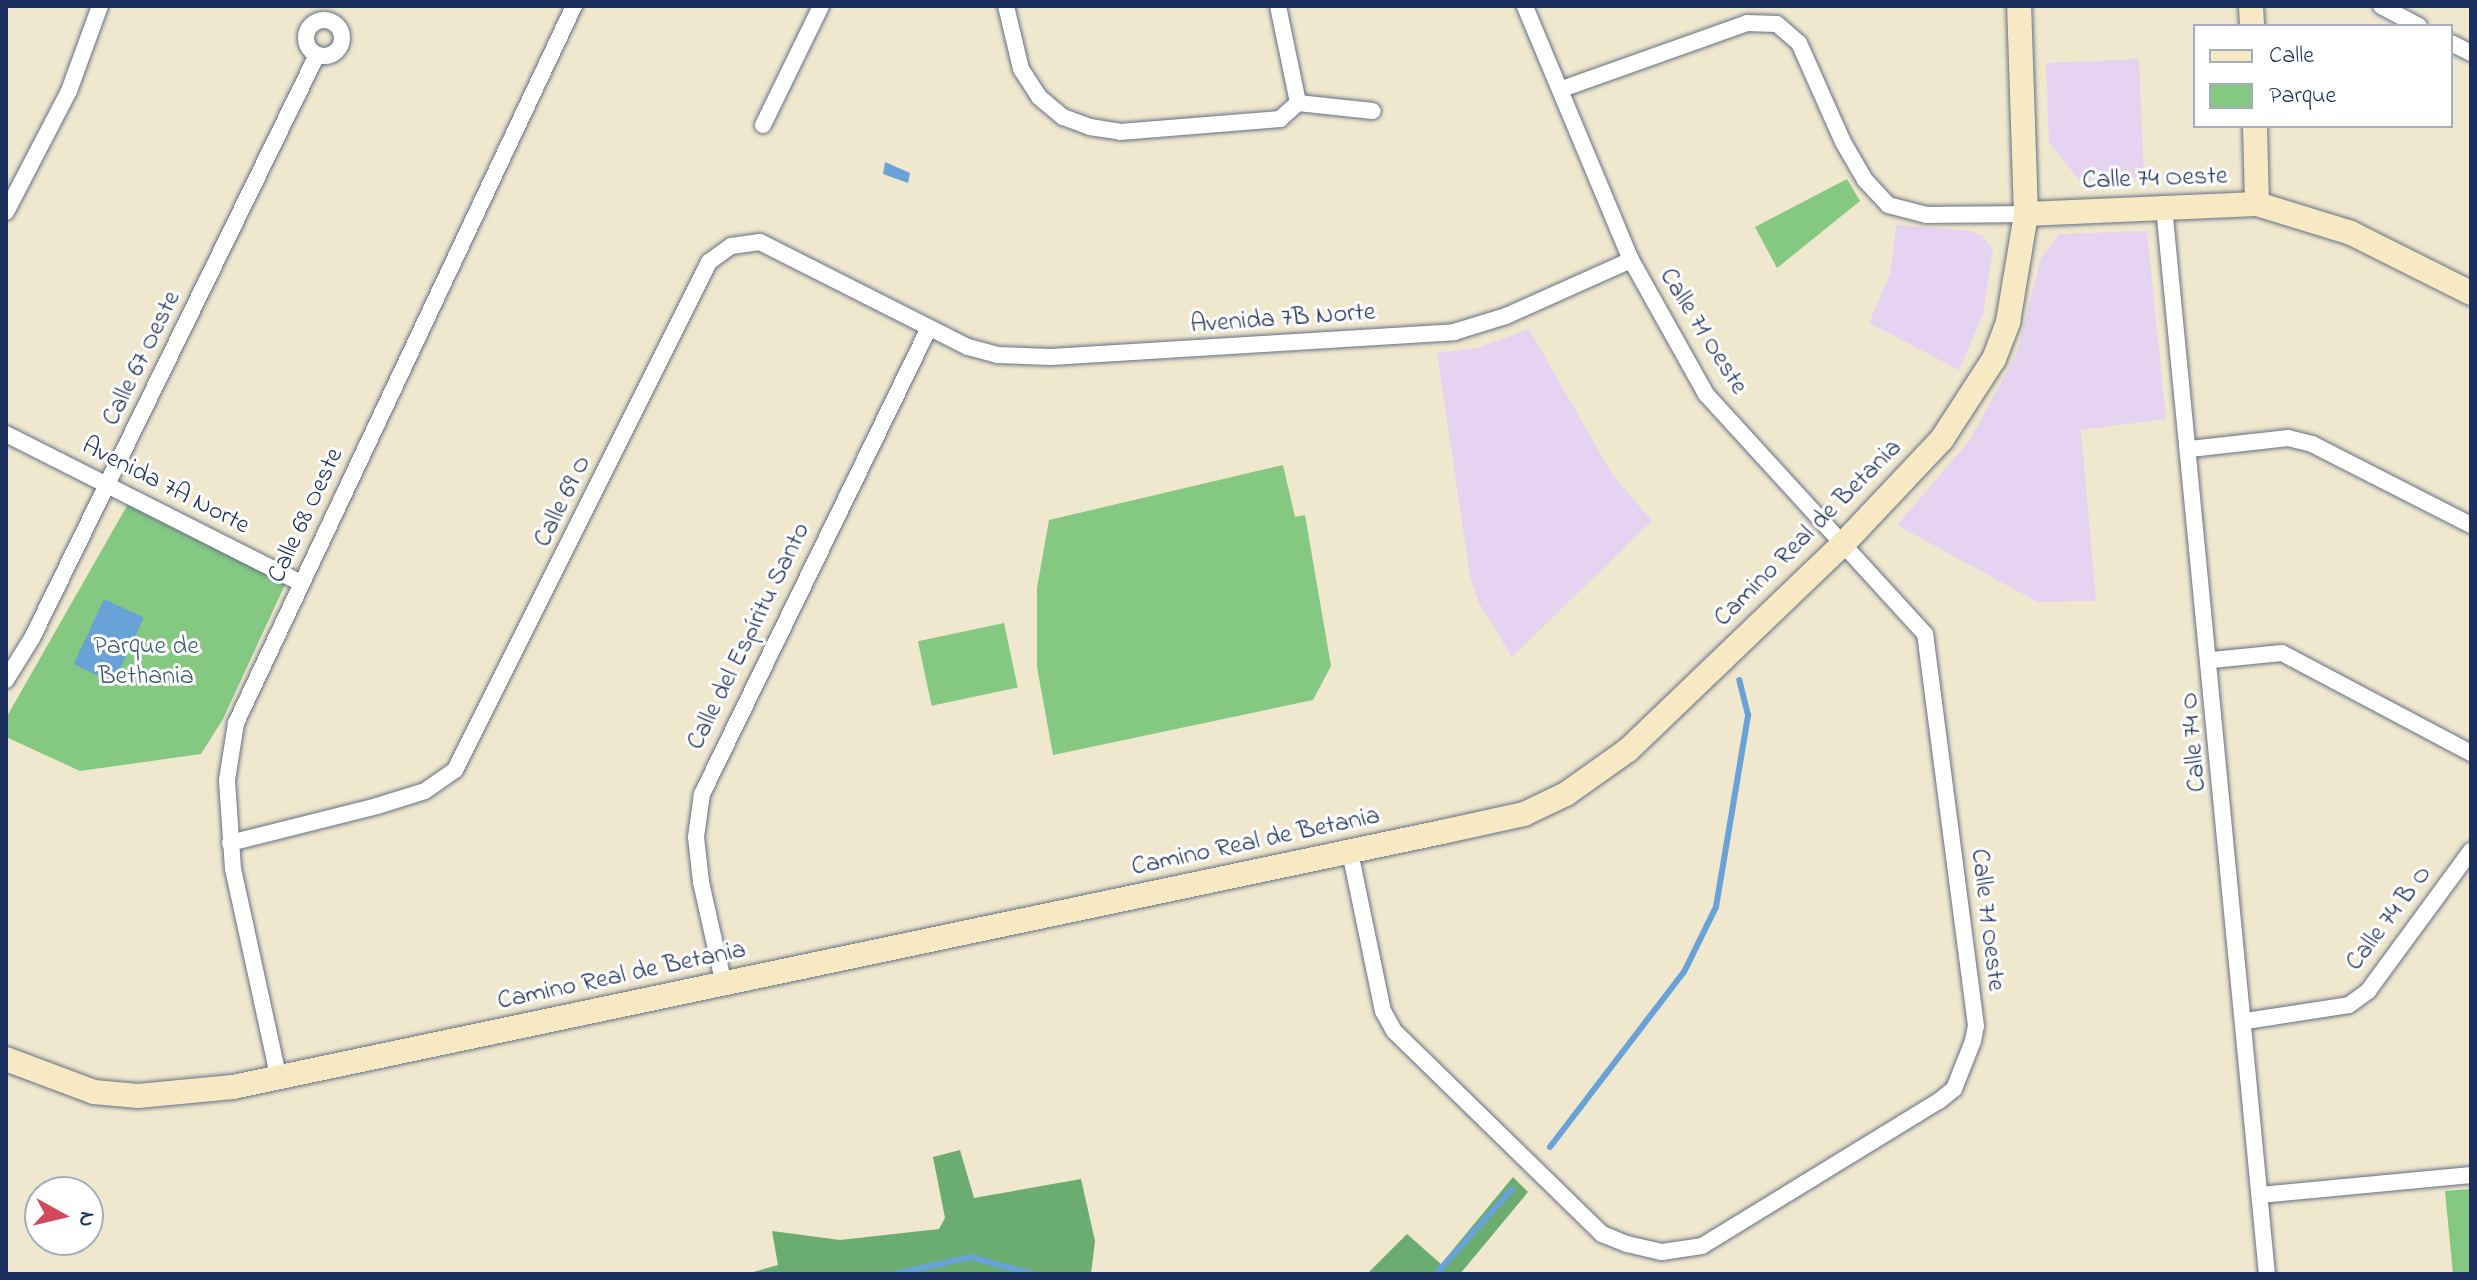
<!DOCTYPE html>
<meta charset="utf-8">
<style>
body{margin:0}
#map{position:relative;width:2477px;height:1280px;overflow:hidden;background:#f0e8ce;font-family:"Indie Flower",sans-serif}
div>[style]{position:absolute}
.built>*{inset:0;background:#e5d3f1}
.green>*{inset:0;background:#84c882;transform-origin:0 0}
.forest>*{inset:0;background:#6bac70}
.water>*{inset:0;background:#68a2d7;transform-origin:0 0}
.stream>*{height:6px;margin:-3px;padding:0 3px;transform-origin:3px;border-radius:3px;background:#68a2d7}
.roads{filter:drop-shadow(0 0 2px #667085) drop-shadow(0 0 2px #667085)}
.street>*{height:16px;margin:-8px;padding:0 8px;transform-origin:8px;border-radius:8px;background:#fff}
.street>.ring{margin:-8px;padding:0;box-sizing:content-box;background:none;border:16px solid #fff;border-radius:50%}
.secondary>*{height:24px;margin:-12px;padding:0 12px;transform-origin:12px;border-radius:12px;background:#f7e9c3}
span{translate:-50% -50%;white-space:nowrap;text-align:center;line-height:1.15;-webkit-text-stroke:6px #fff;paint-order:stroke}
.street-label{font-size:26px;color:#1b2f5e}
.park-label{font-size:26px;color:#3a5d69}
.frame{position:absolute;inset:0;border:8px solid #1b2f5e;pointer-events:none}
.legend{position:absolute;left:2193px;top:24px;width:260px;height:104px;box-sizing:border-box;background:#fff;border:2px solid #a4acbf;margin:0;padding:10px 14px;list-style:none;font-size:24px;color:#1b2f5e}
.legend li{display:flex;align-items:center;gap:16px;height:40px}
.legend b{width:40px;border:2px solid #a4acbf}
.north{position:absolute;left:24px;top:1176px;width:80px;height:80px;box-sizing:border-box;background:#fff;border:2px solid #a4acbf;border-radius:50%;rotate:98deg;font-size:22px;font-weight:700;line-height:32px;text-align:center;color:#1b2f5e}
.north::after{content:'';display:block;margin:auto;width:28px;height:36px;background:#d1495b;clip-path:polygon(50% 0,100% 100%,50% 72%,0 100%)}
</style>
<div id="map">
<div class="built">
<i style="clip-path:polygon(2139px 59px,2144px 177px,2079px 180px,2049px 142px,2046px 63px)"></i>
<i style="clip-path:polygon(1896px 225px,1971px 231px,1983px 236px,1993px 249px,1983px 314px,1959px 370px,1869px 323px,1890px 274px)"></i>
<i style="clip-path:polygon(2147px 231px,2166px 419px,2081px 430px,2096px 601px,2037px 602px,1897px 525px,1970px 440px,2017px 353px,2041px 258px,2059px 234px)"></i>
<i style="clip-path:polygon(1529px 329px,1612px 474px,1652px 521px,1512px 657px,1479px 603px,1470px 576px,1437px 353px,1477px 348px)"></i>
</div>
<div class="green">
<i style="clip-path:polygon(1847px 179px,1860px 201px,1777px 268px,1755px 227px)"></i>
<i style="clip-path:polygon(1283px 465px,1295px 517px,1305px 515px,1331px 666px,1313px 700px,1053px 755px,1037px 667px,1037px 588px,1049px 520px)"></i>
<i style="clip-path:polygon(132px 497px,289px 576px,223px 719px,201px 754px,80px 771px,6px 737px,6px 718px)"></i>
<i style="left:1004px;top:623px;width:66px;height:88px;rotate:78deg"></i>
<i style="clip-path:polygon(2471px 1189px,2471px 1274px,2453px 1274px,2445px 1191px)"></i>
</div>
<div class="forest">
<i style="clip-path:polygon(960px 1150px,974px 1198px,1081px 1179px,1095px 1241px,1091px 1274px,746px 1274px,778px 1265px,772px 1231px,840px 1240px,939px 1229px,945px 1218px,933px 1157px)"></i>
<i style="clip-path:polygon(1513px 1177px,1528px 1192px,1460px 1274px,1367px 1274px,1407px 1234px,1441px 1264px)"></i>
</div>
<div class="water">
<i style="clip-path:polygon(885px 162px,910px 173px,908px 183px,883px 174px)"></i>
<i style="left:104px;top:599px;width:44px;height:72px;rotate:25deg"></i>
</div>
<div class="stream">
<i style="left:1550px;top:1147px;width:220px;rotate:-52.6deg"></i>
<i style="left:1684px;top:972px;width:72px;rotate:-63.8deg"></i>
<i style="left:1716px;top:907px;width:195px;rotate:-80.5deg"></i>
<i style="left:1748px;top:715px;width:36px;rotate:-104deg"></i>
<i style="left:894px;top:1274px;width:79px;rotate:-12.4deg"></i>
<i style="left:971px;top:1257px;width:63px;rotate:15.6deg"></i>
<i style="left:1436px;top:1274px;width:114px;rotate:-48.2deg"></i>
</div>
<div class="roads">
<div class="street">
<i style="left:1006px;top:6px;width:65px;rotate:76.6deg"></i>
<i style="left:1021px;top:69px;width:33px;rotate:57deg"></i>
<i style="left:1039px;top:97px;width:31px;rotate:40deg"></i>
<i style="left:1063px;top:117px;width:29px;rotate:20deg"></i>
<i style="left:1090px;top:127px;width:30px;rotate:9deg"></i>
<i style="left:1120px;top:132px;width:161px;rotate:-4.6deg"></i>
<i style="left:1280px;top:119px;width:24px;rotate:-42deg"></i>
<i style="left:1278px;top:6px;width:99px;rotate:78.3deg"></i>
<i style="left:2381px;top:6px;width:43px;rotate:27.8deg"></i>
<i class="ring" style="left:306px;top:20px;width:20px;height:20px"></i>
<i style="left:2451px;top:43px;width:22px;rotate:27deg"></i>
<i style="left:1562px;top:89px;width:196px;rotate:-19.6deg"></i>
<i style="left:1747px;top:23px;width:30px;rotate:2deg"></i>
<i style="left:1777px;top:24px;width:29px;rotate:41deg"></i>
<i style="left:1799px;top:43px;width:108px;rotate:66deg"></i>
<i style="left:1843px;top:142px;width:44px;rotate:59.9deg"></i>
<i style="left:1865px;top:180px;width:34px;rotate:47deg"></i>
<i style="left:1888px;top:205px;width:40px;rotate:14.4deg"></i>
<i style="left:1927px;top:215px;width:99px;rotate:-0.6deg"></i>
<i style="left:1298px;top:103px;width:75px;rotate:6.1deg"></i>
<i style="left:763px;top:125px;width:132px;rotate:-64deg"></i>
<i style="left:2164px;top:207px;width:1072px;rotate:84.49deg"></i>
<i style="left:6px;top:212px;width:136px;rotate:-62.5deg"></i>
<i style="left:69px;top:91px;width:90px;rotate:-70deg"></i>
<i style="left:6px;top:434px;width:330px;rotate:26.8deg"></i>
<i style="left:2190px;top:449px;width:99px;rotate:-6.4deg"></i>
<i style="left:2288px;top:438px;width:25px;rotate:14deg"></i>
<i style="left:2312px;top:444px;width:178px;rotate:27deg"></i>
<i style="left:2212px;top:660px;width:70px;rotate:-5.7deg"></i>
<i style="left:2282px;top:653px;width:214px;rotate:27.9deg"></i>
<i style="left:6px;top:680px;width:49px;rotate:-58.2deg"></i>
<i style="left:32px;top:638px;width:649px;rotate:-63.95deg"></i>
<i style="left:230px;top:843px;width:152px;rotate:-14.1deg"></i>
<i style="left:377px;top:806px;width:50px;rotate:-17.4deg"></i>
<i style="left:425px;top:791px;width:37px;rotate:-35deg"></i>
<i style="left:455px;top:770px;width:568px;rotate:-63.43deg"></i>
<i style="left:709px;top:262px;width:27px;rotate:-36deg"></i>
<i style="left:731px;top:246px;width:29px;rotate:-8deg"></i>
<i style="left:760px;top:242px;width:233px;rotate:26.8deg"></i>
<i style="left:968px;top:347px;width:30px;rotate:15deg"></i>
<i style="left:997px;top:355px;width:54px;rotate:2.1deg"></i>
<i style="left:1051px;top:357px;width:404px;rotate:-3.5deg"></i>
<i style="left:1454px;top:332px;width:54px;rotate:-17.1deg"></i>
<i style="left:1506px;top:316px;width:137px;rotate:-24.1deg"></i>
<i style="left:1350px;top:852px;width:162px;rotate:78.3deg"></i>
<i style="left:1383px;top:1011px;width:23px;rotate:61deg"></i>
<i style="left:1394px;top:1031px;width:291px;rotate:44.3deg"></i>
<i style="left:1602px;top:1234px;width:27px;rotate:22deg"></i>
<i style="left:1627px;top:1244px;width:36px;rotate:13deg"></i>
<i style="left:1662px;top:1252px;width:40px;rotate:-8.5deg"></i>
<i style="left:1702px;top:1246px;width:278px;rotate:-31.5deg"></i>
<i style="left:1939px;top:1101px;width:19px;rotate:-39deg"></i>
<i style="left:1954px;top:1089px;width:52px;rotate:-68.4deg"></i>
<i style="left:1973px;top:1041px;width:15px;rotate:-79deg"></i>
<i style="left:1976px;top:1026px;width:395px;rotate:-97.4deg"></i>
<i style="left:1925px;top:634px;width:325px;rotate:-132.4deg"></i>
<i style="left:1706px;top:394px;width:154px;rotate:-119.2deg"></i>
<i style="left:1631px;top:260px;width:275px;rotate:-112.7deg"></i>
<i style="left:724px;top:985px;width:106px;rotate:-102.6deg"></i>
<i style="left:701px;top:882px;width:45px;rotate:-96.3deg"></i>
<i style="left:696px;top:837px;width:43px;rotate:-82.1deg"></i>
<i style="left:702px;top:794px;width:518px;rotate:-64.03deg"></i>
<i style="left:2246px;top:1021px;width:104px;rotate:-8.8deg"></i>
<i style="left:2349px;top:1005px;width:24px;rotate:-36deg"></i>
<i style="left:2368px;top:991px;width:174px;rotate:-53.7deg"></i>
<i style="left:278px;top:1075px;width:211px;rotate:-102.3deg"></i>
<i style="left:233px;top:869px;width:89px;rotate:-93.9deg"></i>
<i style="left:227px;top:780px;width:58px;rotate:-81deg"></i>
<i style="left:236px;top:723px;width:793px;rotate:-64.76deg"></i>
<i style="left:2260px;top:1195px;width:212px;rotate:-5.4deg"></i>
</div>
<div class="secondary">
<i style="left:2251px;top:6px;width:20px;rotate:87deg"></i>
<i style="left:2255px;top:126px;width:78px;rotate:88.5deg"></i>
<i style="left:2026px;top:214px;width:231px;rotate:-2.5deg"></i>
<i style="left:2257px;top:204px;width:98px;rotate:17.1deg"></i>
<i style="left:2351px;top:233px;width:134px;rotate:26.6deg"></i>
<i style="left:6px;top:1059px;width:94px;rotate:20.6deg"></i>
<i style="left:94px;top:1092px;width:44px;rotate:5.2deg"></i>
<i style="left:138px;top:1096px;width:95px;rotate:-5.4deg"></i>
<i style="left:233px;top:1087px;width:1236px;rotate:-11.91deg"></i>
<i style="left:1442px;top:832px;width:84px;rotate:-12.4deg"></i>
<i style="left:1524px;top:814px;width:47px;rotate:-25.5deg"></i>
<i style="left:1566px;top:794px;width:76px;rotate:-35.4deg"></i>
<i style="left:1628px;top:750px;width:301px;rotate:-43.8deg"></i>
<i style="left:1845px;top:542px;width:141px;rotate:-46.7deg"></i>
<i style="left:1942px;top:439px;width:95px;rotate:-57deg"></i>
<i style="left:1994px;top:359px;width:40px;rotate:-69deg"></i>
<i style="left:2008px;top:322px;width:109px;rotate:-80.5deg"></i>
<i style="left:2026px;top:214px;width:208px;rotate:-91.9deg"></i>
</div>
</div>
<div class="street-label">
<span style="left:2155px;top:180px;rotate:-2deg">Calle 74 Oeste</span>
<span style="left:1283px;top:320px;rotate:-4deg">Avenida 7B Norte</span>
<span style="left:1702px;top:332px;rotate:58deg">Calle 71 Oeste</span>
<span style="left:143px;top:359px;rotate:-64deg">Calle 67 Oeste</span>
<span style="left:165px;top:487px;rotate:27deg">Avenida 7A Norte</span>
<span style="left:564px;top:502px;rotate:-64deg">Calle 69 O</span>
<span style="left:307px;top:516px;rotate:-65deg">Calle 68 Oeste</span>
<span style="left:1809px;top:534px;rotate:-45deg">Camino Real de Betania</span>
<span style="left:750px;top:637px;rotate:-64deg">Calle del Espíritu Santo</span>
<span style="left:2195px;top:742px;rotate:-95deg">Calle 74 O</span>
<span style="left:1256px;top:843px;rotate:-12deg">Camino Real de Betania</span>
<span style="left:2390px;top:919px;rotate:-53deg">Calle 74 B O</span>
<span style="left:1986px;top:920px;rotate:83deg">Calle 71 Oeste</span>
<span style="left:622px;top:977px;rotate:-12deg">Camino Real de Betania</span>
</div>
<div class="park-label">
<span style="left:146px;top:663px">Parque de<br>Bethania</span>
</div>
<div class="frame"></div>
<ul class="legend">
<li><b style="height:10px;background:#f7e9c3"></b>Calle</li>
<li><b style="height:22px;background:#84c882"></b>Parque</li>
</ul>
<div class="north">N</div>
</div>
